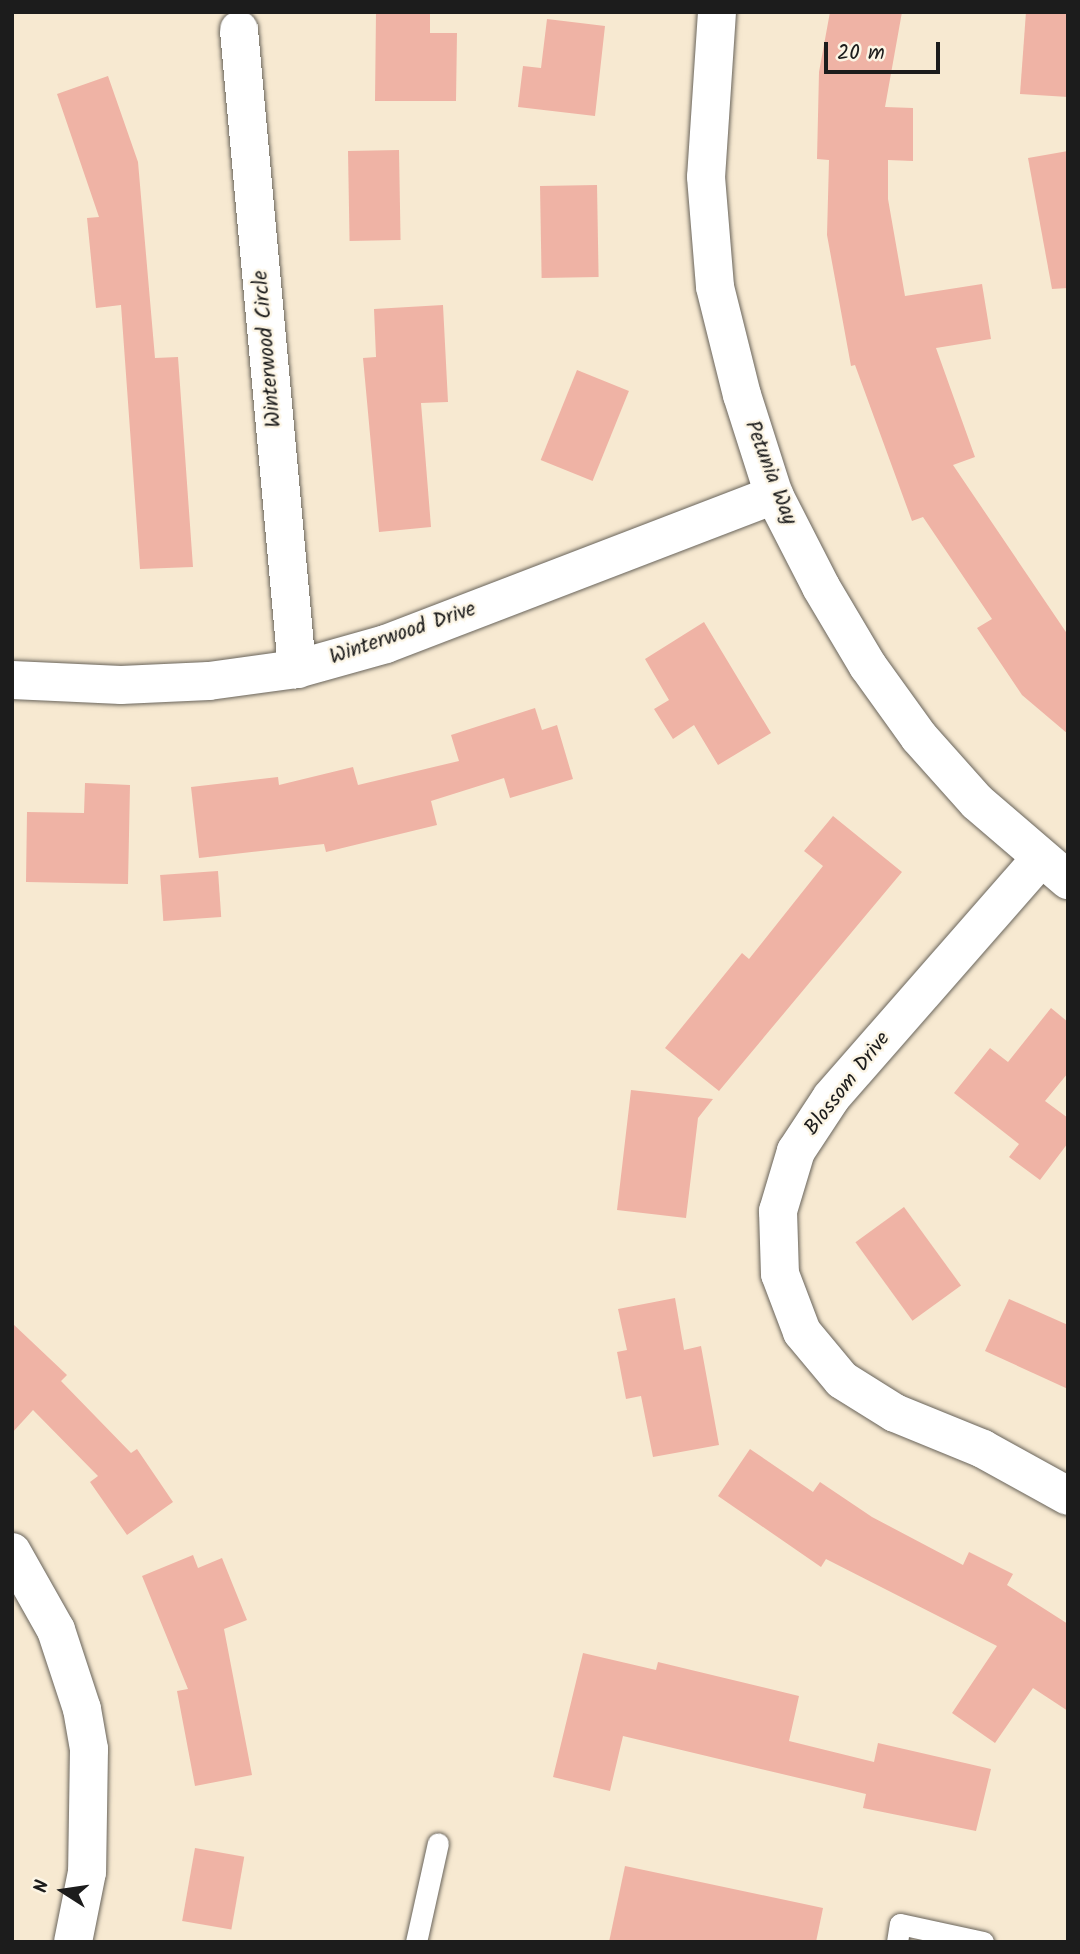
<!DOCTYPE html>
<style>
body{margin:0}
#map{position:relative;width:1080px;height:1954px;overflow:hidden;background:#f7e9d1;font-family:Kalam,sans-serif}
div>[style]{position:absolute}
.building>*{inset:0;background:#efb3a5;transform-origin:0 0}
.roads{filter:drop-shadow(0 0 2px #69645b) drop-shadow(0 0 2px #69645b)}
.service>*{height:21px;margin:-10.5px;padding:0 10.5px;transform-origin:10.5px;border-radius:10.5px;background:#fff}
.minor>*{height:38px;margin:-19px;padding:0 19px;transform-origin:19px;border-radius:19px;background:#fff}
.tertiary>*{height:38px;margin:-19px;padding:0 19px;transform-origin:19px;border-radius:19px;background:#fff}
span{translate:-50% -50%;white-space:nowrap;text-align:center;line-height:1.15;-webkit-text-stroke:5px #fcf5e5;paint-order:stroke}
.street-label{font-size:21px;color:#1c1c1c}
.frame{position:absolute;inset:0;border:14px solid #1c1c1c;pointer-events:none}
.north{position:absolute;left:28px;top:1856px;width:70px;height:70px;-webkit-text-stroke:5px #fcf5e5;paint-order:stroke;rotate:282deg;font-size:19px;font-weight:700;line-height:28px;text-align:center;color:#1c1c1c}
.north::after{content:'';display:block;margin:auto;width:24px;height:32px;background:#1c1c1c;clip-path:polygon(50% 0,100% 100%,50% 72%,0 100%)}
.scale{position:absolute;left:824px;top:42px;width:116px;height:32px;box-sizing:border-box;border:4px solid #1c1c1c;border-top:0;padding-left:9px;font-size:21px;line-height:24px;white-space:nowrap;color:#1c1c1c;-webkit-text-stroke:5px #fcf5e5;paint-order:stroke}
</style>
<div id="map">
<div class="building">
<i style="clip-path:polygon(376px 12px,430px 12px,430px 33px,457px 33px,456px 101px,375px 101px)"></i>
<i style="clip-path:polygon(830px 12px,902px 12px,885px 107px,913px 108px,913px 161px,888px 160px,888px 199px,905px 296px,982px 284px,991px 339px,936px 348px,975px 457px,953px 465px,1068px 635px,1068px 734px,1022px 695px,977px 628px,992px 619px,923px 517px,912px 521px,855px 365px,851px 366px,827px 235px,829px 160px,817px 159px,819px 72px)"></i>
<i style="clip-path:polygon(1026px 12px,1068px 12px,1068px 97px,1020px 94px)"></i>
<i style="clip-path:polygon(547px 19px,605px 26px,595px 116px,518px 107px,523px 66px,541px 68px)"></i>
<i style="clip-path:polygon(108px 76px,138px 162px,155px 358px,178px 357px,193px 567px,140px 569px,121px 305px,96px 308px,87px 218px,99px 217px,57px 94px)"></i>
<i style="left:399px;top:150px;width:90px;height:51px;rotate:89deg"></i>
<i style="clip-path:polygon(1068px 151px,1068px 288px,1052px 289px,1028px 158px)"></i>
<i style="left:597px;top:185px;width:92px;height:57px;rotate:89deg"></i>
<i style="clip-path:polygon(443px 305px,448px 402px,421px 403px,431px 527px,379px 532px,363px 358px,376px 357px,374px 309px)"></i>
<i style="left:577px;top:370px;width:56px;height:97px;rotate:22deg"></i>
<i style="clip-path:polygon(704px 622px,771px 733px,718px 765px,694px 725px,673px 739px,654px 709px,669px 700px,645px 659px)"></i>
<i style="clip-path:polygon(535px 708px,542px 730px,557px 725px,573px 779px,510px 798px,504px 778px,431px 801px,437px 825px,326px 852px,324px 844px,199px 858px,191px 787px,278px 777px,279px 785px,353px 767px,358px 785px,459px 761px,451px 735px)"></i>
<i style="clip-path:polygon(85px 783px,130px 785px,128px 884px,26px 882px,27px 812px,84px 813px)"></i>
<i style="clip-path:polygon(833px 816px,902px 872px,719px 1091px,665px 1048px,742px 953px,749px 959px,823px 866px,804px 851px)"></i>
<i style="left:218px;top:871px;width:46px;height:58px;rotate:86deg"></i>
<i style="clip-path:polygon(1051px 1008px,1068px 1022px,1068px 1073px,1045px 1101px,1068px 1118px,1068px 1143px,1040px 1180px,1009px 1157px,1019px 1144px,954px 1093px,990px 1048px,1008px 1062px)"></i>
<i style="clip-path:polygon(631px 1090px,713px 1099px,698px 1118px,686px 1218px,617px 1210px)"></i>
<i style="left:904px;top:1207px;width:97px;height:60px;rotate:54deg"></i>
<i style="clip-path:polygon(675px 1298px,684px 1350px,701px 1346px,719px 1445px,653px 1457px,641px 1396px,626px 1399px,617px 1352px,627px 1350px,618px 1309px)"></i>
<i style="clip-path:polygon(1009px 1299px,1068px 1325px,1068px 1389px,985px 1351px)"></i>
<i style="clip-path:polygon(12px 1323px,67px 1375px,61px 1381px,131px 1453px,137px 1449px,173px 1502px,127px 1535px,90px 1482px,98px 1476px,33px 1410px,12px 1433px)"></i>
<i style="clip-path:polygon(750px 1449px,813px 1492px,820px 1482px,872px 1517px,963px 1565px,969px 1552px,1013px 1574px,1007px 1585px,1068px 1624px,1068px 1711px,1033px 1688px,995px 1743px,952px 1713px,997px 1646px,826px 1559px,821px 1567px,718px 1496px)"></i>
<i style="clip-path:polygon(193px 1555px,198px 1568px,222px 1558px,247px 1620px,224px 1629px,252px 1775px,195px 1786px,177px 1691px,188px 1689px,142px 1576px)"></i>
<i style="clip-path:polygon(583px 1653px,656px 1670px,658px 1662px,799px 1696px,789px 1741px,874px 1762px,878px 1743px,991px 1769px,976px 1831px,863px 1808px,866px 1794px,623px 1736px,610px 1791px,553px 1777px)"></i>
<i style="left:195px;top:1848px;width:50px;height:74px;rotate:10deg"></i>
<i style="clip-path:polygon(625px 1866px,823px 1908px,816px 1942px,609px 1942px)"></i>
</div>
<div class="roads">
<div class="service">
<i style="left:416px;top:1942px;width:101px;rotate:-77.5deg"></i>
<i style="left:897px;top:1942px;width:18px;rotate:-81deg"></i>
<i style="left:900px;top:1924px;width:85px;rotate:12.2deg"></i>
</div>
<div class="minor">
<i style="left:239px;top:30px;width:642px;rotate:84.81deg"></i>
<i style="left:12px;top:680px;width:109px;rotate:2.6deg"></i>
<i style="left:121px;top:685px;width:88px;rotate:-2.6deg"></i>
<i style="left:209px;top:681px;width:89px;rotate:-7.8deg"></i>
<i style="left:297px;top:669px;width:92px;rotate:-15.7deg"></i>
<i style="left:386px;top:644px;width:416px;rotate:-21deg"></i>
<i style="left:1040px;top:859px;width:317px;rotate:131.2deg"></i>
<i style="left:831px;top:1098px;width:64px;rotate:123.4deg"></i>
<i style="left:796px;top:1151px;width:63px;rotate:106.7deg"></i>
<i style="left:778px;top:1211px;width:63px;rotate:88.2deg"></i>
<i style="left:780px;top:1274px;width:62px;rotate:69.2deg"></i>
<i style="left:802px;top:1332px;width:62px;rotate:50.2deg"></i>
<i style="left:842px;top:1380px;width:62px;rotate:31.9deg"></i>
<i style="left:895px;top:1413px;width:95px;rotate:22.2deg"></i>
<i style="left:983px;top:1449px;width:97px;rotate:28.9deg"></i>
<i style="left:12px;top:1552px;width:90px;rotate:60.6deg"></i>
<i style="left:56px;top:1630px;width:83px;rotate:71.8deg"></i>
<i style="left:82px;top:1709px;width:41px;rotate:80.1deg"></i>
<i style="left:89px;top:1749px;width:123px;rotate:90.9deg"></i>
<i style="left:87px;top:1872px;width:71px;rotate:101.3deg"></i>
</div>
<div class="tertiary">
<i style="left:717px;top:12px;width:165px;rotate:93.8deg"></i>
<i style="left:706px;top:177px;width:110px;rotate:85.3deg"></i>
<i style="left:715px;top:287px;width:111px;rotate:76deg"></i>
<i style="left:742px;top:395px;width:105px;rotate:72.3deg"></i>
<i style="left:774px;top:495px;width:103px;rotate:62.9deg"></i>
<i style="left:821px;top:587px;width:92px;rotate:59.3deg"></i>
<i style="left:868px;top:666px;width:87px;rotate:54.3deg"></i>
<i style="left:919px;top:737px;width:87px;rotate:48.3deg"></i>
<i style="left:977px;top:802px;width:120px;rotate:40.6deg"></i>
</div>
</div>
<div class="street-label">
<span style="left:268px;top:349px;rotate:-95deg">Winterwood Circle</span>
<span style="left:770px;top:473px;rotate:69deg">Petunia Way</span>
<span style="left:403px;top:634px;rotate:-19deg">Winterwood Drive</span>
<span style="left:848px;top:1084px;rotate:-52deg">Blossom Drive</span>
</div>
<div class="frame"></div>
<div class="north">N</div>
<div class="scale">20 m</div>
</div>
